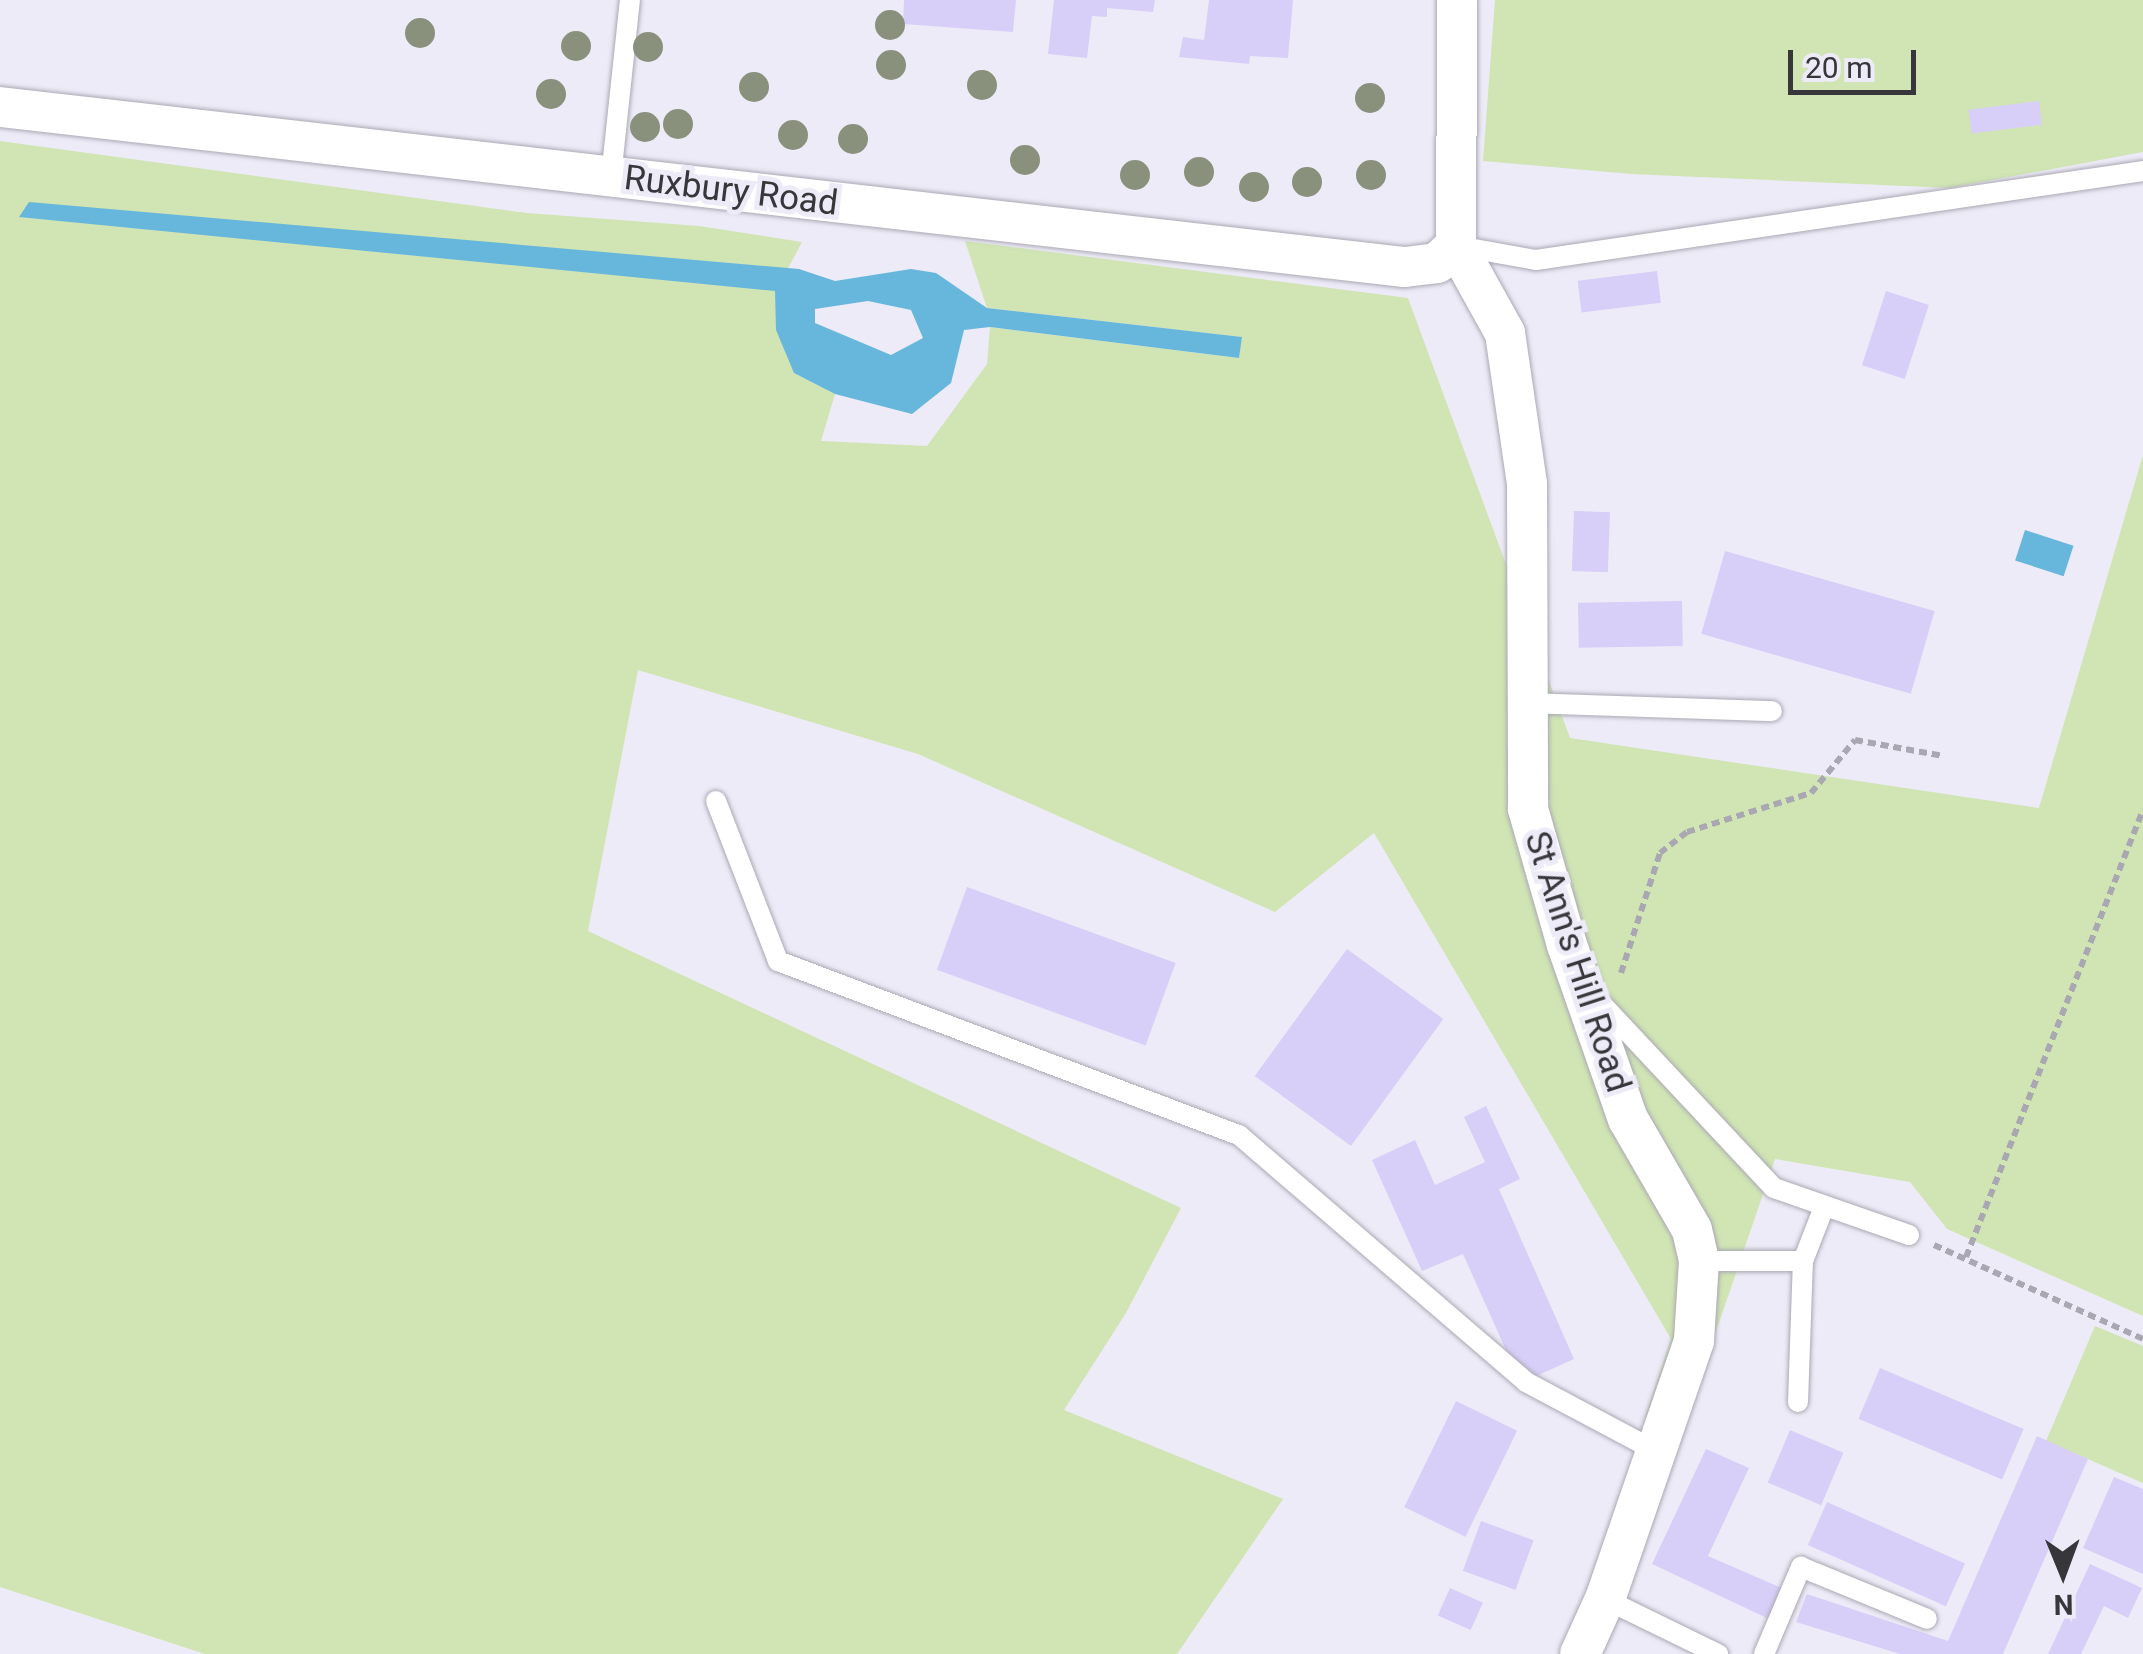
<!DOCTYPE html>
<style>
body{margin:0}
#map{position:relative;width:2143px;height:1654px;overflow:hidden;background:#edebf7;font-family:Roboto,sans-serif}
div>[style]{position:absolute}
.green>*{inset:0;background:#d0e5b3}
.water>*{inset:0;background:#67b7dd;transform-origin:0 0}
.building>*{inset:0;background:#d8cff8;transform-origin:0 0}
.path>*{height:6px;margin-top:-3px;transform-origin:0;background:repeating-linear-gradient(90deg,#a9a7b1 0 8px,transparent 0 13px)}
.roads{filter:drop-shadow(0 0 2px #aba8b4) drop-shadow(0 0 2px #aba8b4)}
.service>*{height:20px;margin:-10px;padding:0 10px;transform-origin:10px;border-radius:10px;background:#fff}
.minor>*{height:40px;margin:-20px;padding:0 20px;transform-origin:20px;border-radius:20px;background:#fff}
.trees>*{width:30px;height:30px;margin:-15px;border-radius:50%;background:#89917c}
span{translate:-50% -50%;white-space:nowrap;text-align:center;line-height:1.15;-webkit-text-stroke:10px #edebf7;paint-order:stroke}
.street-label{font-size:35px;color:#37363b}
.north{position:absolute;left:2013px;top:1524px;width:100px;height:100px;-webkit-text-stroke:8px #edebf7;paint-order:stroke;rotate:179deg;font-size:28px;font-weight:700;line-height:40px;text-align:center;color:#37363b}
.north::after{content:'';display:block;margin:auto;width:35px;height:45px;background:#37363b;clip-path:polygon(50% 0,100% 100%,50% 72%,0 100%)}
.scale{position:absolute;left:1788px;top:50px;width:128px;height:45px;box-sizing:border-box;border:5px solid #37363b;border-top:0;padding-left:12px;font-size:30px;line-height:35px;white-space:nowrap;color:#37363b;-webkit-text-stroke:8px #edebf7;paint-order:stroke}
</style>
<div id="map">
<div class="green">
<i style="clip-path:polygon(1495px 0,2143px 0,2143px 152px,1950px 188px,1631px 174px,1483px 161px)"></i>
<i style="clip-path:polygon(0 141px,527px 213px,699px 226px,802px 242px,776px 291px,794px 373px,835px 394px,821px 441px,927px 446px,987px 364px,990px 327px,1239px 358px,1241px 337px,987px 308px,965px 241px,1408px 298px,1570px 738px,2039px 808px,2143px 455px,2143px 1316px,1947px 1229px,1910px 1182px,1775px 1159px,1682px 1431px,1645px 1417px,1671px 1339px,1374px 833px,1275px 912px,918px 754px,638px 670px,588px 931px,1181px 1208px,1126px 1313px,1064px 1410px,1283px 1499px,1177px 1654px,205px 1654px,0 1587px)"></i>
<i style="clip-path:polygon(2095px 1326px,2143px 1346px,2143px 1483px,2046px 1441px)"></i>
</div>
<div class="water">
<i style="clip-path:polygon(evenodd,29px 202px,799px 269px,835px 281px,911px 269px,936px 273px,987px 308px,1242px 337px,1239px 358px,990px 327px,964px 330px,951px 383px,912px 414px,835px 394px,794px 373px,776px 330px,775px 291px,19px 217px,29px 202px,868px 301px,911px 310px,923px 338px,891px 355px,815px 323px,815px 309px,868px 301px)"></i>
<i style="left:2025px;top:530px;width:51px;height:32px;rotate:18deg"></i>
</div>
<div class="building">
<i style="clip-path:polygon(904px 0,1016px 0,1013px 32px,903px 24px)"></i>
<i style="clip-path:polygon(1054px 0,1155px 0,1153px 12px,1107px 8px,1107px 17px,1092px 16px,1087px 58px,1048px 54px)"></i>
<i style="clip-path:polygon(1209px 0,1293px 0,1288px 58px,1250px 56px,1249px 64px,1179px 57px,1183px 37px,1204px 40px)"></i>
<i style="left:2039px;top:101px;width:24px;height:71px;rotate:83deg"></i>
<i style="left:1657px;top:271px;width:32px;height:80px;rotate:83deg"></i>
<i style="left:1886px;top:291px;width:45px;height:78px;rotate:18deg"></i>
<i style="left:1574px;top:511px;width:36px;height:60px;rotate:2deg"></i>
<i style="left:1725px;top:551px;width:218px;height:86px;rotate:16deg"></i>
<i style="left:1682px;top:601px;width:45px;height:104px;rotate:89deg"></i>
<i style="left:967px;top:887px;width:222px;height:88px;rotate:20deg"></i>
<i style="left:1347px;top:949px;width:119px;height:157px;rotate:36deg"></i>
<i style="clip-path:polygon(1486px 1106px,1520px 1179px,1499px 1189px,1574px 1359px,1532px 1378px,1509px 1357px,1463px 1254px,1422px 1271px,1372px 1160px,1415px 1140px,1435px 1185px,1485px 1162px,1464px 1117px)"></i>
<i style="left:1880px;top:1368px;width:156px;height:55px;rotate:23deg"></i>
<i style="left:1456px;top:1401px;width:68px;height:118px;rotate:26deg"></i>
<i style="left:1790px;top:1430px;width:58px;height:57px;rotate:23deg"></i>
<i style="clip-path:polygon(2037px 1436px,2088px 1459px,2003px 1654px,1900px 1654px,1796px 1622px,1807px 1594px,1948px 1641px)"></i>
<i style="clip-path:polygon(1706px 1449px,1749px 1468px,1708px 1556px,1782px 1588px,1769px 1619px,1652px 1564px)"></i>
<i style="clip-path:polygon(2114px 1477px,2143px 1489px,2143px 1574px,2083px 1548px)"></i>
<i style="left:1827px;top:1502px;width:151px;height:47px;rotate:24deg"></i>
<i style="left:1481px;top:1521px;width:56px;height:53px;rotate:20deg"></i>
<i style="clip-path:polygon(2090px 1564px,2142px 1588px,2128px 1618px,2104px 1606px,2081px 1654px,2048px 1654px)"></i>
<i style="left:1450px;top:1588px;width:36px;height:30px;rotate:24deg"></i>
</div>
<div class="path">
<i style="left:1621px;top:973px;width:126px;rotate:-72deg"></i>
<i style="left:1660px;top:853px;width:34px;rotate:-38deg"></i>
<i style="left:1687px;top:832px;width:130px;rotate:-17.5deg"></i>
<i style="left:1811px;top:793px;width:69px;rotate:-50.3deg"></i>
<i style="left:1855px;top:740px;width:90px;rotate:10.2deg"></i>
<i style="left:1934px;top:1245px;width:229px;rotate:24.2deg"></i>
<i style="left:1966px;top:1257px;width:481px;rotate:-68.4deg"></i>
</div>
<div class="roads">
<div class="service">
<i style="left:611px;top:177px;width:178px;rotate:-83.9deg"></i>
<i style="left:1458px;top:246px;width:79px;rotate:10.2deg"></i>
<i style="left:1536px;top:260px;width:613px;rotate:-8.34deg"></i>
<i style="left:1528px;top:703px;width:244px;rotate:1.9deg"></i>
<i style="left:716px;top:801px;width:172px;rotate:68.8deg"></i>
<i style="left:778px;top:961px;width:493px;rotate:20.7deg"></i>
<i style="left:1239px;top:1135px;width:379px;rotate:40.7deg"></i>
<i style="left:1526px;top:1382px;width:147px;rotate:28deg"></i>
<i style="left:1596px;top:998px;width:260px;rotate:46.9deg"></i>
<i style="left:1774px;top:1188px;width:143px;rotate:19.2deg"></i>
<i style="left:1699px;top:1261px;width:104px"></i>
<i style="left:1798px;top:1402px;width:141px;rotate:-88deg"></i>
<i style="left:1803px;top:1261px;width:58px;rotate:-68.7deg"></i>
<i style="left:1605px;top:1599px;width:126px;rotate:26deg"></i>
<i style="left:1764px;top:1654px;width:95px;rotate:-67deg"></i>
<i style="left:1801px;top:1567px;width:136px;rotate:22.4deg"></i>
</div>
<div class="minor">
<i style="left:1457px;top:0;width:245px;rotate:90.2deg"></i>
<i style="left:1456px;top:245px;width:101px;rotate:60.9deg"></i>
<i style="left:1505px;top:333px;width:152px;rotate:81.7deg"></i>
<i style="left:1527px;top:483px;width:326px;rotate:89.8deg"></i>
<i style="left:1528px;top:809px;width:141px;rotate:74deg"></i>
<i style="left:1567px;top:945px;width:184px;rotate:70.7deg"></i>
<i style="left:1628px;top:1119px;width:128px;rotate:60deg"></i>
<i style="left:1692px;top:1230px;width:32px;rotate:77deg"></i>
<i style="left:1699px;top:1261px;width:80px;rotate:93.6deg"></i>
<i style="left:1694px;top:1341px;width:273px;rotate:109deg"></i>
<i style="left:1605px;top:1599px;width:60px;rotate:114.4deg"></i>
<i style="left:0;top:107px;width:1414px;rotate:6.5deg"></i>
<i style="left:1405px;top:267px;width:32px;rotate:-7deg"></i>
<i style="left:1437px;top:263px;width:26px;rotate:-43deg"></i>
</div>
</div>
<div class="trees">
<i style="left:890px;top:25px"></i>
<i style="left:420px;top:33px"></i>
<i style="left:576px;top:46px"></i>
<i style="left:648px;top:47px"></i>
<i style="left:891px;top:65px"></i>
<i style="left:982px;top:85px"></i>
<i style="left:754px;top:87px"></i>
<i style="left:551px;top:94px"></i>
<i style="left:1370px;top:98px"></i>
<i style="left:678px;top:124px"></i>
<i style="left:645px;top:127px"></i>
<i style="left:793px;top:135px"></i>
<i style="left:853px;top:139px"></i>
<i style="left:1025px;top:160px"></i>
<i style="left:1199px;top:172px"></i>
<i style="left:1135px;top:175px"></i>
<i style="left:1371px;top:175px"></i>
<i style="left:1307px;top:182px"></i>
<i style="left:1254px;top:187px"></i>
</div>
<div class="street-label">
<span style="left:731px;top:191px;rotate:7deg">Ruxbury Road</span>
<span style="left:1577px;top:962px;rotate:72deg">St Ann's Hill Road</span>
</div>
<div class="north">N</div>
<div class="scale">20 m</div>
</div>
